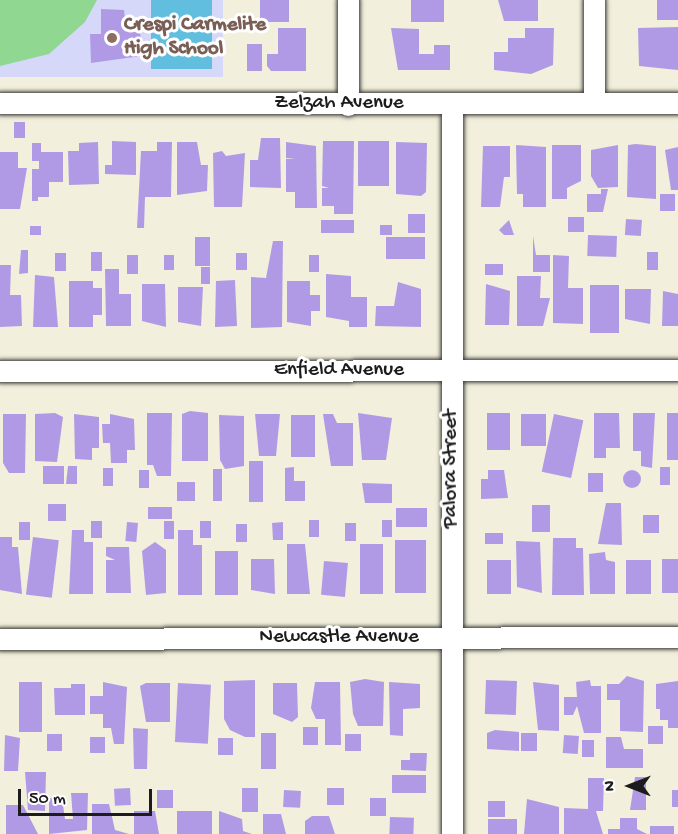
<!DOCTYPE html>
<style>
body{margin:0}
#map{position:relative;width:678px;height:834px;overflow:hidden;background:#f2efdc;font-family:"Gochi Hand",sans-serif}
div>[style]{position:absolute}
.built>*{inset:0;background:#d5d8f9;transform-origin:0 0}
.green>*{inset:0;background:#90d792}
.water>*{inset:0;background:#61bedf;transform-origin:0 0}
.building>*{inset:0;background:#b19ae5;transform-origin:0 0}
.round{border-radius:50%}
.roads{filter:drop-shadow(0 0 2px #3c3c39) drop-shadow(0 0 2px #3c3c39)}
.minor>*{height:21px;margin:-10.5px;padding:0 10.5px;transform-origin:10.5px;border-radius:10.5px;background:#fff}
.dots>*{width:16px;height:16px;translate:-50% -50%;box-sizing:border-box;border:3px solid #fff;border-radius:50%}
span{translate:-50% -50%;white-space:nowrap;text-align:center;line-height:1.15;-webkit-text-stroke:6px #fff;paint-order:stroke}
.education-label{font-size:21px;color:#785e54;font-weight:700}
.left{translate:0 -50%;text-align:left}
.street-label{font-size:21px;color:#1c1c1c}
.north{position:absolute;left:600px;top:756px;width:60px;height:60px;-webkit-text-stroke:4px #fff;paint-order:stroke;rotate:270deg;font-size:16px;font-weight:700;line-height:24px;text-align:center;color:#1c1c1c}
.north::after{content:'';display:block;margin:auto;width:21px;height:27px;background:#1c1c1c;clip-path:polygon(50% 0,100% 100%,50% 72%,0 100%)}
.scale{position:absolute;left:18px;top:789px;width:134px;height:27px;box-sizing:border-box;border:3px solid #1c1c1c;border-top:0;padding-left:8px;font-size:18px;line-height:21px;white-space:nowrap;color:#1c1c1c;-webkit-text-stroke:4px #fff;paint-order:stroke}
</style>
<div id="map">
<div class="built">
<i style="left:0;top:0;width:223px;height:77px"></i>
</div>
<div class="green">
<i style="clip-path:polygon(0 0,97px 0,85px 22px,49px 54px,0 66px)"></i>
</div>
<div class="water">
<i style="left:151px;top:0;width:61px;height:69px"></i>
</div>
<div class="building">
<i style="left:260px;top:0;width:29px;height:22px"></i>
<i style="left:411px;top:0;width:33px;height:22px"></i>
<i style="clip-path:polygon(498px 0,538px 0,538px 21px,504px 21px)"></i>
<i style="left:657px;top:0;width:21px;height:20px"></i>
<i style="clip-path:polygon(101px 9px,124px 10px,125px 19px,140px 20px,141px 56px,91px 63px,90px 34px,101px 34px)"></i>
<i style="clip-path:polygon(678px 27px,678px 70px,639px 66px,638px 28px)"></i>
<i style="clip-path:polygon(278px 28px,306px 28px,306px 71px,271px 71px,267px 66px,267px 54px,278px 54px)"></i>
<i style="clip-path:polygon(391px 28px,419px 29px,419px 54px,434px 54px,434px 45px,450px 45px,450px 70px,398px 70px)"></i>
<i style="clip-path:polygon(525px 28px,554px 28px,553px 65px,531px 74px,494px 70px,494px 52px,508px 52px,508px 38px,525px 38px)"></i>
<i style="left:247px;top:44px;width:15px;height:27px"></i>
<i style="left:14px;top:122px;width:11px;height:16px"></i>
<i style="clip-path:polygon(261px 138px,280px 138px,281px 188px,250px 187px,250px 160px,258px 160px)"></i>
<i style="clip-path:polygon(112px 141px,136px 142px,136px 175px,105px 174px,105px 165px,112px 165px)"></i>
<i style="clip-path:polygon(323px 141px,354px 141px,353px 214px,334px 214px,334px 206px,322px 206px,322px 188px,329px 188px,322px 186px)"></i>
<i style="left:358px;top:141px;width:31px;height:45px"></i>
<i style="clip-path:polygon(98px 142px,99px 184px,69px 185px,68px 151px,79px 151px,79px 143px)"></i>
<i style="clip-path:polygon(157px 142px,172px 142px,171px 197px,145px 197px,144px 228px,137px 228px,141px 151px,157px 151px)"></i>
<i style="clip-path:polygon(177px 142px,197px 142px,201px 165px,208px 165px,207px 191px,177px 195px)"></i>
<i style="clip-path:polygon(286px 142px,316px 146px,317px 208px,295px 208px,295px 192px,286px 192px,286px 159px,295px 159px,286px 158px)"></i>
<i style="clip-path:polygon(396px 142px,427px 143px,426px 192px,421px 196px,396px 194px)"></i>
<i style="clip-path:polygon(32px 143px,41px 143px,41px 152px,63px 152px,63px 182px,49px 182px,49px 197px,38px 197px,38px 201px,32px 201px,32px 169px,39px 169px,39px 161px,32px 161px)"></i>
<i style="clip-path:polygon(636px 144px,656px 146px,656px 199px,627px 197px,628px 145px)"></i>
<i style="clip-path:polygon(516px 145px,546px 147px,546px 207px,523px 207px,523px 194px,517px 194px)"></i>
<i style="clip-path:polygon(552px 145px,581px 145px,581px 181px,567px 188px,567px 199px,552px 199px)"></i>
<i style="clip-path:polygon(618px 145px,618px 187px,598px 188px,591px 176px,591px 150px)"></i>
<i style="clip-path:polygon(483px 146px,510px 146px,510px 177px,504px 177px,500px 207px,481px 207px)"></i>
<i style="clip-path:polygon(678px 147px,678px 190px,671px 190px,665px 150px)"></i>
<i style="clip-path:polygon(222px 151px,226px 156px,245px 153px,242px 207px,214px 207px,213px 153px)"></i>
<i style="clip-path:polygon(0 152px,18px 152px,18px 168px,27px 168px,20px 209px,0 209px)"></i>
<i style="clip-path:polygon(601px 189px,608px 189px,603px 212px,587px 212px,587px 194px,601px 194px)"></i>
<i style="left:660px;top:194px;width:15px;height:17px"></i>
<i style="left:408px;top:214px;width:17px;height:19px"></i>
<i style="left:568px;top:217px;width:16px;height:15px"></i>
<i style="left:626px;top:219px;width:16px;height:16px;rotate:4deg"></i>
<i style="left:321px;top:220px;width:33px;height:13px"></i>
<i style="clip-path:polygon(509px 220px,514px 235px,504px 235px,499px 230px)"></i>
<i style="left:380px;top:225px;width:12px;height:10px"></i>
<i style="left:30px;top:226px;width:11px;height:9px"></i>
<i style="left:588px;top:235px;width:29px;height:21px;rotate:2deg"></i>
<i style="clip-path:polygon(533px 236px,536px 255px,550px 255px,550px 272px,533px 272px)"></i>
<i style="left:195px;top:237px;width:15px;height:29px"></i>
<i style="left:425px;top:237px;width:22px;height:39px;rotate:90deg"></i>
<i style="clip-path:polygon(273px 241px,283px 241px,282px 327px,251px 328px,251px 277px,266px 278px)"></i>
<i style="clip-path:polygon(21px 250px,28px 250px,28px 273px,19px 274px)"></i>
<i style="left:91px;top:252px;width:11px;height:19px"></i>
<i style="left:647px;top:252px;width:11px;height:18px"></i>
<i style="left:55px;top:253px;width:11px;height:18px"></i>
<i style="left:236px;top:253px;width:11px;height:17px"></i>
<i style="left:127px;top:255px;width:11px;height:19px"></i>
<i style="left:164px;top:255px;width:10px;height:15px"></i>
<i style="left:309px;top:255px;width:10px;height:17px"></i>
<i style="clip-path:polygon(553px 255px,569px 256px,568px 288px,583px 288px,583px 324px,553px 323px)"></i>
<i style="left:485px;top:264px;width:18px;height:11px"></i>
<i style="clip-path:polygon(0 265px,11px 265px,10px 295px,21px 295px,22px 326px,0 327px)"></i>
<i style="left:201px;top:267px;width:9px;height:17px"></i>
<i style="clip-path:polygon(105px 269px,119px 269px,119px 294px,131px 294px,131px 326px,106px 326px)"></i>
<i style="clip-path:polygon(326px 274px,351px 276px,351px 297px,367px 297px,367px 327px,349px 327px,349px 321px,326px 317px)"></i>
<i style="clip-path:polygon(35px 275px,54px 277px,58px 327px,33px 327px)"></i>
<i style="clip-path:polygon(517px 276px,541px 276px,540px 298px,550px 298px,543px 326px,517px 326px)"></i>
<i style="clip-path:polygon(235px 280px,237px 326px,215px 327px,216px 281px)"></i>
<i style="clip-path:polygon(69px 281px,93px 281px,93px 288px,102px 288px,102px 315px,93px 315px,93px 327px,69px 327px)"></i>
<i style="clip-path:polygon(287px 281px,310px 281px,310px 295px,320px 295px,320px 311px,311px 311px,311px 326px,287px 322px)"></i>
<i style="clip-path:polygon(398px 282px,421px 289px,421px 327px,375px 326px,376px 306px,394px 306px)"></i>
<i style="clip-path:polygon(142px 284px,165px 284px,166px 327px,142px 321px)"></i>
<i style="clip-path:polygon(486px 284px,510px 291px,509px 325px,485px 325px)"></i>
<i style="left:590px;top:285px;width:29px;height:48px"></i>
<i style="clip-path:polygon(178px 287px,203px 287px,201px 326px,178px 322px)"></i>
<i style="clip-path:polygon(625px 289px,651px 289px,650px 324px,625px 319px)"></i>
<i style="clip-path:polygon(663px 291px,678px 294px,678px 326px,662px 326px)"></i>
<i style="clip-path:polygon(190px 411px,208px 413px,208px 461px,182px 461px,182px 414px)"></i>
<i style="clip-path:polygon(55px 413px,63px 417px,57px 462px,35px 461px,35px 414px)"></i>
<i style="clip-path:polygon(147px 413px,172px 413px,171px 476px,157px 476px,153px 465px,147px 465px)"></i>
<i style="clip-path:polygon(358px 413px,392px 418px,386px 460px,362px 460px)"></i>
<i style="left:510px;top:413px;width:37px;height:23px;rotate:90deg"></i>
<i style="clip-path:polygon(594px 413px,619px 413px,620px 448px,606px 448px,606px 458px,594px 458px)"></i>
<i style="clip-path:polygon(633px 413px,655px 413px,652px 468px,641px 466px,641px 451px,633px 451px)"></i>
<i style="left:667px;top:413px;width:11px;height:47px"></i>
<i style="clip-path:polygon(3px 414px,26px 414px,25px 473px,9px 473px,3px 463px)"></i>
<i style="clip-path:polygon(74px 414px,99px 417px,99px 448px,92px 448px,92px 460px,75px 459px)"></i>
<i style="clip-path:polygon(110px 414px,134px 419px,135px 450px,127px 450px,127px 463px,111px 463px,110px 443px,103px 443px,102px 424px,110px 424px)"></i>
<i style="clip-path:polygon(255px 414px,280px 414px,276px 456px,259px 456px)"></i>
<i style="clip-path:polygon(323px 414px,333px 414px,337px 423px,353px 423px,353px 466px,331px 466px)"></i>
<i style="left:521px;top:414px;width:25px;height:32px"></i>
<i style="left:554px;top:414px;width:30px;height:59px;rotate:12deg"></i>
<i style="clip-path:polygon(219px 415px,244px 416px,244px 466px,225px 469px,220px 460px)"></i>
<i style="left:291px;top:415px;width:24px;height:42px"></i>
<i style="left:249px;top:461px;width:14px;height:41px"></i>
<i style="left:64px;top:466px;width:18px;height:21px;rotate:90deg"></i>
<i style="clip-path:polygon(68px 466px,77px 466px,77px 484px,66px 484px)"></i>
<i style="clip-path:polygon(294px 467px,294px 481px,305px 481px,305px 501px,285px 501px,285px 468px)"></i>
<i style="left:660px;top:467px;width:10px;height:18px"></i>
<i style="left:103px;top:468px;width:10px;height:18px"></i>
<i style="left:222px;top:469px;width:32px;height:9px;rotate:90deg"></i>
<i class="round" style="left:623px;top:470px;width:18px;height:18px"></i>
<i style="left:139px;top:470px;width:10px;height:18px"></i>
<i style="clip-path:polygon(488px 470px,504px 470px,508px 498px,481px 499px,481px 479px,488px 479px)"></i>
<i style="left:588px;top:473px;width:15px;height:19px"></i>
<i style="left:177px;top:482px;width:18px;height:19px"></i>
<i style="clip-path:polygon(362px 483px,392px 484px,392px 503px,365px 503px)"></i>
<i style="clip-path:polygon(606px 503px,621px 503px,622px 545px,598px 544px)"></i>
<i style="left:48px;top:504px;width:18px;height:17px"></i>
<i style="left:532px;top:505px;width:18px;height:27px"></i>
<i style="left:148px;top:507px;width:24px;height:12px"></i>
<i style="left:396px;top:508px;width:31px;height:19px"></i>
<i style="left:643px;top:515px;width:16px;height:18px"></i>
<i style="left:309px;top:520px;width:10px;height:17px"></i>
<i style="left:392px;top:520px;width:17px;height:10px;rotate:90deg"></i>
<i style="left:91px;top:521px;width:11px;height:17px"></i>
<i style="left:164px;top:521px;width:10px;height:18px"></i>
<i style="left:200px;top:521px;width:11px;height:17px"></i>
<i style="left:19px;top:522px;width:11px;height:18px"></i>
<i style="left:127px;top:522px;width:11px;height:19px;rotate:5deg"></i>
<i style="clip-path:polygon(283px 522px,283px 540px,273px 540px,272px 523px)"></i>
<i style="left:345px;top:523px;width:11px;height:18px"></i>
<i style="left:236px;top:524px;width:11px;height:18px"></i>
<i style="clip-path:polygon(72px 530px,84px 530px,84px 542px,93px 542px,93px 594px,69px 594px)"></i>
<i style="clip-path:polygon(178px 530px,193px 530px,193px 545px,202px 545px,202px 595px,178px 595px)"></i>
<i style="left:485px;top:533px;width:18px;height:11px"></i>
<i style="clip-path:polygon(0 537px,12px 537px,12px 547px,18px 547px,22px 594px,0 590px)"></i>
<i style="left:33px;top:537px;width:26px;height:58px;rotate:7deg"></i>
<i style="clip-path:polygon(553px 538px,576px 538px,576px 548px,583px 548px,584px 595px,552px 595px)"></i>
<i style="left:395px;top:540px;width:31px;height:53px"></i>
<i style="clip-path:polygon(516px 541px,540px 542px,542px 593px,517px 587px)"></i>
<i style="clip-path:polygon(155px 542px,166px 550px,166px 593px,146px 595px,142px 551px)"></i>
<i style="clip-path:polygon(287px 544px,305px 544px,310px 594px,287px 594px)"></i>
<i style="left:360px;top:544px;width:23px;height:50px"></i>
<i style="clip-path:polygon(106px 547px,129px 547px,131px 593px,106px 593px,106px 560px,115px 560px,106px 556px)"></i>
<i style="left:215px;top:551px;width:23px;height:44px"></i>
<i style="clip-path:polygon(589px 554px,605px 552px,606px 560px,615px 562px,615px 594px,590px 594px)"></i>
<i style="clip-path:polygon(251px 559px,274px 559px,275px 594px,251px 590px)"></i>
<i style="left:662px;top:559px;width:16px;height:34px"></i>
<i style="left:487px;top:560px;width:24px;height:34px"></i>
<i style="left:626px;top:560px;width:25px;height:34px"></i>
<i style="left:324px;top:561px;width:24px;height:34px;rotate:5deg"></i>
<i style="clip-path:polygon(627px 676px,644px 681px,643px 732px,620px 731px,620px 700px,607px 700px,607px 684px,619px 684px)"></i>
<i style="clip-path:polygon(365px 679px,384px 682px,383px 726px,358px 726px,353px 714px,350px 682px)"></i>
<i style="clip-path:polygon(255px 680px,255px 737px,245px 737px,230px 730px,224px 719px,224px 681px)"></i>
<i style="left:486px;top:680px;width:31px;height:34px;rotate:2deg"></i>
<i style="clip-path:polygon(590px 680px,591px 686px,601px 686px,601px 733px,584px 733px,577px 706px,573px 715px,564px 715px,564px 697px,577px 697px,576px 682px)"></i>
<i style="clip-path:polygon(678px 681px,678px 728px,668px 728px,668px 720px,660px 720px,660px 709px,656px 709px,656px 684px)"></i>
<i style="left:19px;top:682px;width:23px;height:50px"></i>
<i style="clip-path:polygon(103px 682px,127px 687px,124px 744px,114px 744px,111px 728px,103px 728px,103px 714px,90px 714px,90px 696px,103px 696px)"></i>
<i style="clip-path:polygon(315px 682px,340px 682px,341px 745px,325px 745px,325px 719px,316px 719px,311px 708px)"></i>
<i style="clip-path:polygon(389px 682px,420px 684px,420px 708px,403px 709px,403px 736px,390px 735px)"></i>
<i style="clip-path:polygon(533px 682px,559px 685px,559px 731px,538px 730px)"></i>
<i style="clip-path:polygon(146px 683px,170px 683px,170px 722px,146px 722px,140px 686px)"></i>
<i style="left:178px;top:683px;width:33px;height:59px;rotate:3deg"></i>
<i style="clip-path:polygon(273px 683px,297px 683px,298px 717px,292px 722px,273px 714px)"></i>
<i style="clip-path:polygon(71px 684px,85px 684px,85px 715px,55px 715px,54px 688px,71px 688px)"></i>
<i style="left:648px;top:726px;width:15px;height:18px"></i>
<i style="left:303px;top:727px;width:15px;height:18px"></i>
<i style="clip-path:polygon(133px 728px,148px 729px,147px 769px,134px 769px)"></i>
<i style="clip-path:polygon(495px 730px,519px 732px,519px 751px,487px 749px,487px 733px)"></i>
<i style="left:261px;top:733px;width:15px;height:36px"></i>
<i style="left:521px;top:733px;width:16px;height:18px"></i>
<i style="left:47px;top:734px;width:15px;height:17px"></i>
<i style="left:345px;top:734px;width:16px;height:17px"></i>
<i style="clip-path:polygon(5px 735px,20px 738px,18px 771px,4px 771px)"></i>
<i style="left:564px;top:735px;width:15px;height:18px;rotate:4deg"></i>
<i style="left:90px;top:737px;width:15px;height:16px"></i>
<i style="clip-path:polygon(606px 737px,621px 737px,624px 749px,643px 749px,643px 768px,606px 768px)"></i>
<i style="left:218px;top:738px;width:15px;height:17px"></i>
<i style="left:582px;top:740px;width:12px;height:17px"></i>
<i style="clip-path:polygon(410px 753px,427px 753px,426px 771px,401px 770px,401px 760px,410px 760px)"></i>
<i style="clip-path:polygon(25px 772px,46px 772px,45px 811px,28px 810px)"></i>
<i style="left:392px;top:775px;width:34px;height:18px"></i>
<i style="clip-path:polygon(635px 777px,646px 777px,646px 810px,630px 810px)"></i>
<i style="clip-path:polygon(588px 778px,604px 778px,603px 811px,596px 811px,603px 834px,564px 834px,564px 808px,588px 809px)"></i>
<i style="left:130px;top:788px;width:17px;height:16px;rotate:87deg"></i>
<i style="left:242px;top:788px;width:16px;height:24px"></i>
<i style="left:327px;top:788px;width:17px;height:17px"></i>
<i style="left:157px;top:790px;width:16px;height:18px"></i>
<i style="left:284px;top:790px;width:17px;height:17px;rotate:3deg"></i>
<i style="left:672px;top:790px;width:6px;height:17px"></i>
<i style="clip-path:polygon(71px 793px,88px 793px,87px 830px,49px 834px,49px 798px,62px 798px,65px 819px,73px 819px)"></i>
<i style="left:370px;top:798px;width:16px;height:18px"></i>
<i style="clip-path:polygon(527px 799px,559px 807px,559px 834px,524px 834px)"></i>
<i style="left:488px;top:801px;width:17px;height:16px"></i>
<i style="clip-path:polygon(92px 804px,109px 804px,115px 830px,129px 834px,92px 834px)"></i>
<i style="clip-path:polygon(6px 805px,23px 805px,38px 834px,6px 834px)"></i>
<i style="clip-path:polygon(134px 811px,155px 811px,159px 834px,134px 834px)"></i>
<i style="left:177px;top:811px;width:35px;height:23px"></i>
<i style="clip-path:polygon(219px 811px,242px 819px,243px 831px,252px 834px,219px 834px)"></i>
<i style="clip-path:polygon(263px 814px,281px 814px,286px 834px,263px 834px)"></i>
<i style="clip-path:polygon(312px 816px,329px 816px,335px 834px,305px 834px,305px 821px)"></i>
<i style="left:390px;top:817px;width:24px;height:17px;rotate:2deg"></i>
<i style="clip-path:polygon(620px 818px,637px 818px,637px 829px,647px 834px,608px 834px,608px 829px,620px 829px)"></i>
<i style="left:488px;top:819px;width:29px;height:15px"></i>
<i style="left:650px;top:826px;width:24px;height:8px"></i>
</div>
<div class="roads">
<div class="minor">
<i style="left:348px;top:0;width:105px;rotate:90deg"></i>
<i style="left:0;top:103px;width:678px"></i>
<i style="left:594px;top:103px;width:103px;rotate:-90deg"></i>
<i style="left:452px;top:104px;width:730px;rotate:90deg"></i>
<i style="left:0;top:371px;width:678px;rotate:-0.08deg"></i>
<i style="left:0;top:639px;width:678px;rotate:-0.17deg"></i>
</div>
</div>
<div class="dots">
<i style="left:112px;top:38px;background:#8d6e63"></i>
</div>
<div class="education-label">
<span class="left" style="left:124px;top:38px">Crespi Carmelite<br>High School</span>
</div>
<div class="street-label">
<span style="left:339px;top:104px">Zelzah Avenue</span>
<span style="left:339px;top:371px">Enfield Avenue</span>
<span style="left:452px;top:469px;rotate:-90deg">Palora Street</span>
<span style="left:339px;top:638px">Newcastle Avenue</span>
</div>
<div class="north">N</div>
<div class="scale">50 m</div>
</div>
